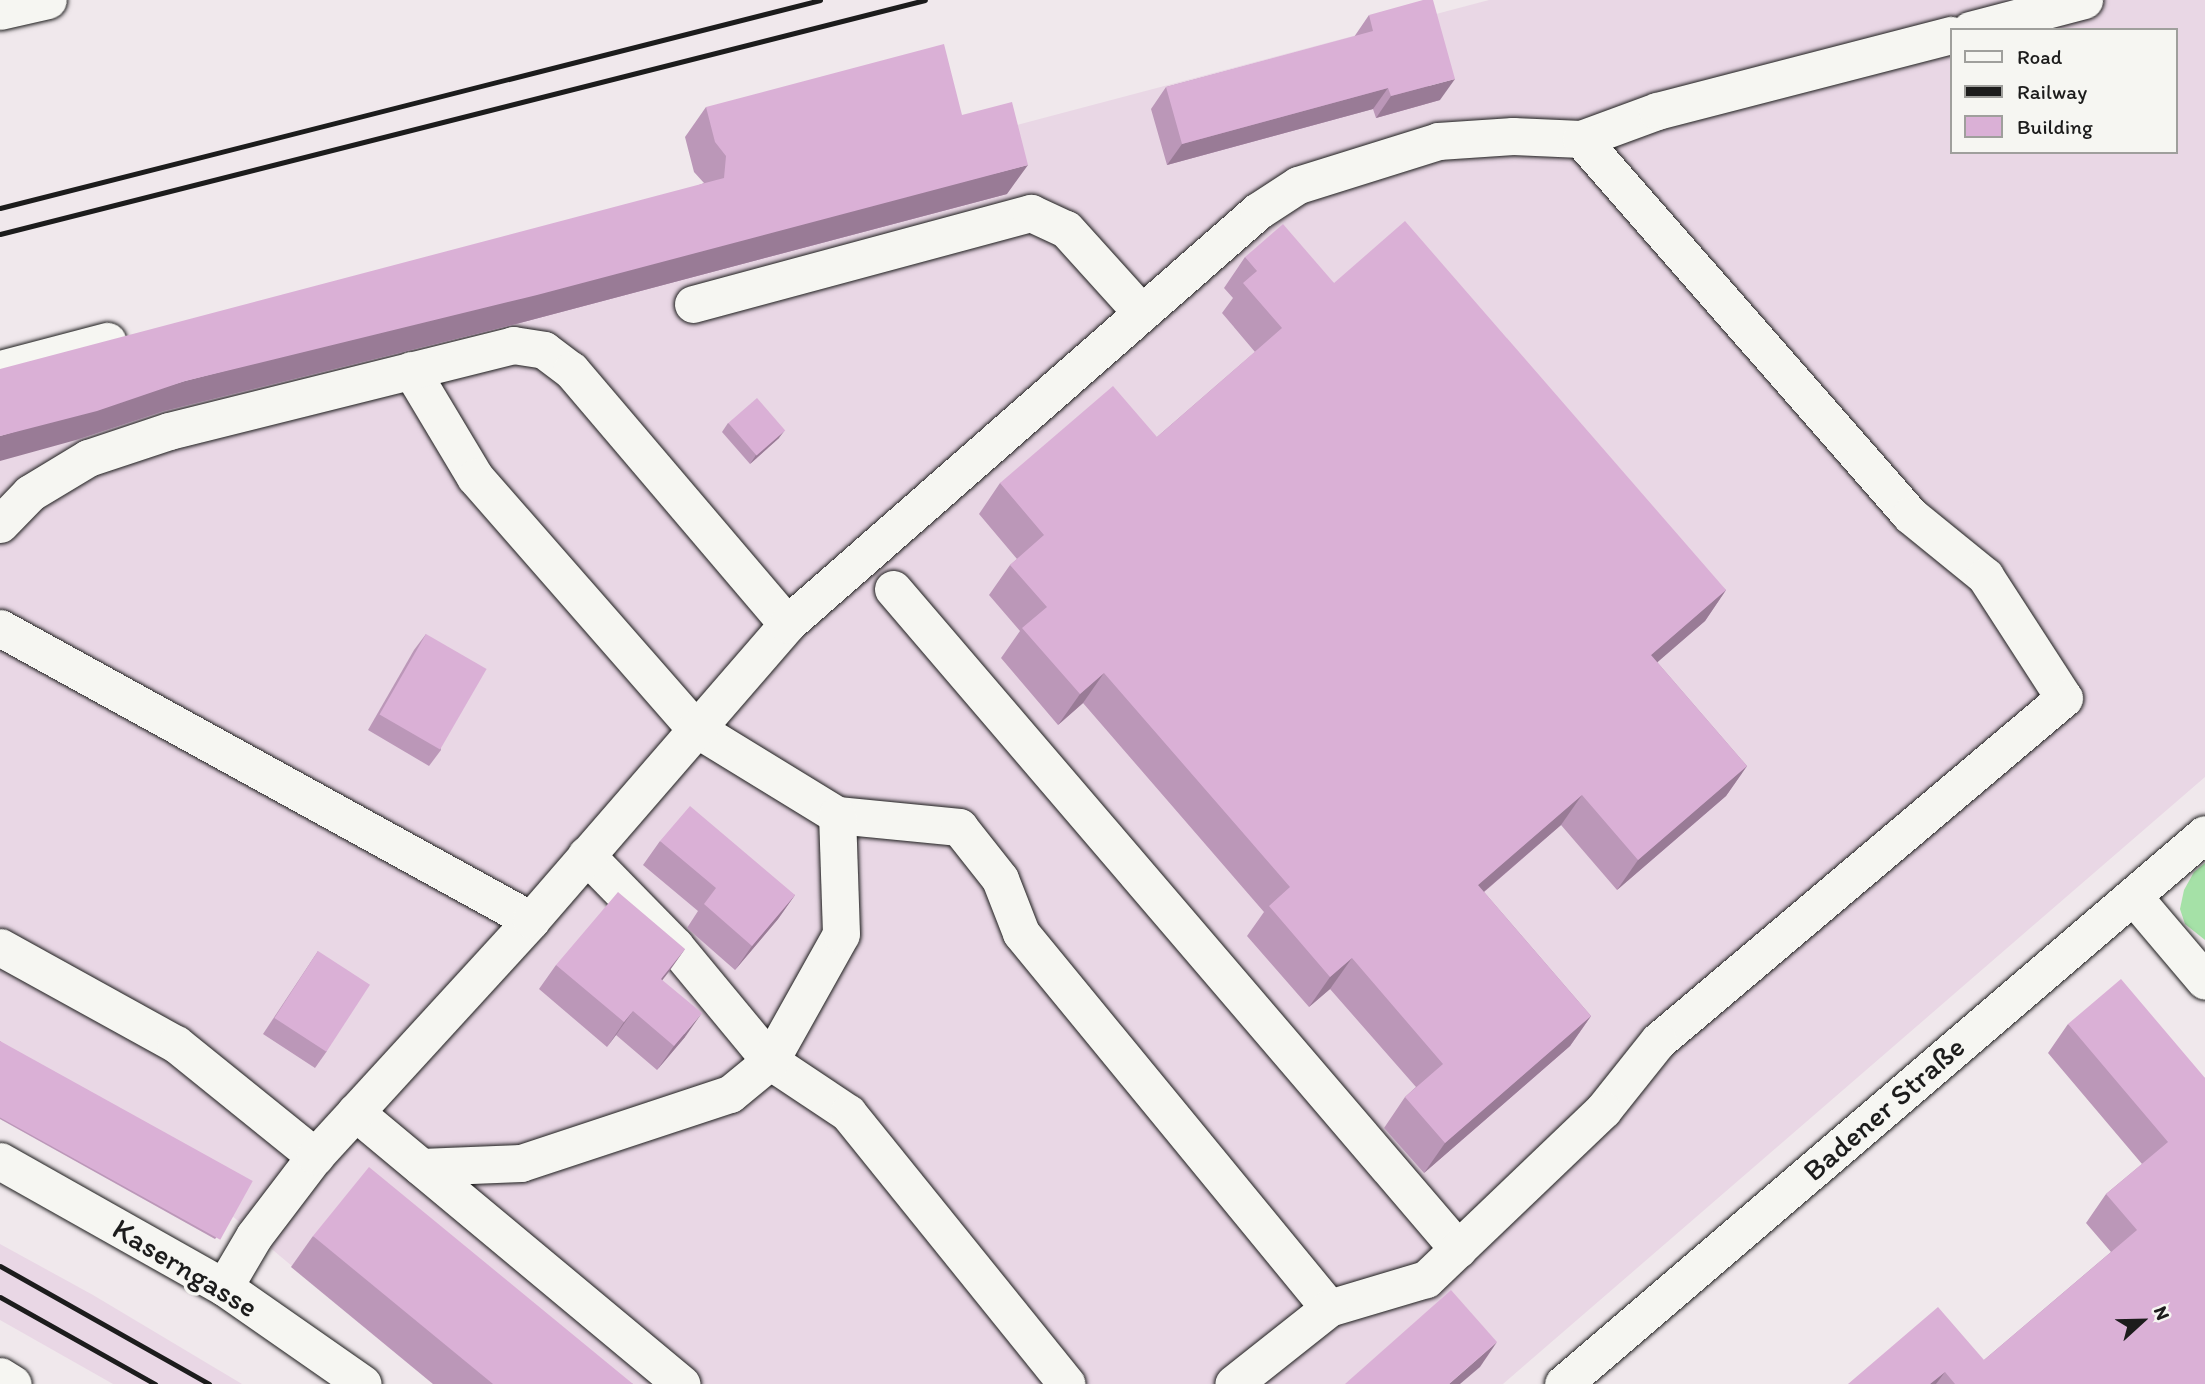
<!DOCTYPE html>
<meta charset="utf-8">
<style>
body{margin:0}
#map{position:relative;width:2205px;height:1384px;overflow:hidden;background:#f0e8ec;font-family:Itim,sans-serif}
div>[style]{position:absolute}
.built>*{inset:0;background:#e9d7e5}
.green>*{inset:0;background:#a5e1a7}
.roads{filter:drop-shadow(0 0 2px #1c1c1c) drop-shadow(0 0 2px #1c1c1c)}
.minor>*{height:37px;margin:-18.5px;padding:0 18.5px;transform-origin:18.5px;border-radius:18.5px;background:#f6f6f2}
.rail>*{height:5px;margin:-2.5px;padding:0 2.5px;transform-origin:2.5px;border-radius:2.5px;background:#1c1c1c}
.wall>*{inset:0;background:#bb97b8}
.shaded-wall>*{inset:0;background:#997b96}
.building>*{inset:0;background:#dab0d6;transform-origin:0 0}
span{translate:-50% -50%;white-space:nowrap;text-align:center;line-height:1.15;-webkit-text-stroke:7px #f6f6f2;paint-order:stroke}
.street-label{font-size:30px;color:#1c1c1c}
.legend{position:absolute;left:1950px;top:28px;width:228px;height:126px;box-sizing:border-box;background:#f6f6f2;border:2px solid #9f9f9c;margin:0;padding:9px 12px;list-style:none;font-size:21px;color:#1c1c1c}
.legend li{display:flex;align-items:center;gap:14px;height:35px}
.legend b{width:35px;border:2px solid #9f9f9c}
.north{position:absolute;left:2107px;top:1286px;width:70px;height:70px;-webkit-text-stroke:5px #f6f6f2;paint-order:stroke;rotate:68deg;font-size:19px;font-weight:700;line-height:28px;text-align:center;color:#1c1c1c}
.north::after{content:'';display:block;margin:auto;width:24px;height:32px;background:#1c1c1c;clip-path:polygon(50% 0,100% 100%,50% 72%,0 100%)}
</style>
<div id="map">
<div class="built">
<i style="clip-path:polygon(evenodd,1489px 0,2205px 0,2205px 777px,1503px 1384px,433px 1384px,231px 1215px,215px 1239px,0 1119px,0 394px,1489px 0,1951px 30px,2175px 30px,2175px 152px,1951px 152px,1951px 30px)"></i>
<i style="clip-path:polygon(0 1244px,93px 1295px,242px 1384px,113px 1384px,0 1320px)"></i>
</div>
<div class="green">
<i style="clip-path:polygon(2205px 863px,2205px 940px,2185px 924px,2180px 909px,2184px 890px,2194px 872px)"></i>
</div>
<div class="roads">
<div class="minor">
<i style="left:0;top:11px;width:49px;rotate:-12.9deg"></i>
<i style="left:1970px;top:30px;width:118px;rotate:-14.7deg"></i>
<i style="left:1581px;top:139px;width:81px;rotate:-20.2deg"></i>
<i style="left:1657px;top:111px;width:304px;rotate:-14.5deg"></i>
<i style="left:693px;top:304px;width:350px;rotate:-15.1deg"></i>
<i style="left:1031px;top:213px;width:38px;rotate:25deg"></i>
<i style="left:1066px;top:229px;width:113px;rotate:47.9deg"></i>
<i style="left:0;top:369px;width:111px;rotate:-14.7deg"></i>
<i style="left:411px;top:370px;width:125px;rotate:59.1deg"></i>
<i style="left:475px;top:477px;width:334px;rotate:48.8deg"></i>
<i style="left:695px;top:728px;width:167px;rotate:31.5deg"></i>
<i style="left:837px;top:815px;width:123px;rotate:5.6deg"></i>
<i style="left:959px;top:827px;width:66px;rotate:51.7deg"></i>
<i style="left:1000px;top:879px;width:58px;rotate:68.7deg"></i>
<i style="left:1021px;top:933px;width:485px;rotate:50.6deg"></i>
<i style="left:0;top:524px;width:43px;rotate:-45.9deg"></i>
<i style="left:30px;top:493px;width:68px;rotate:-31.1deg"></i>
<i style="left:88px;top:458px;width:85px;rotate:-18.4deg"></i>
<i style="left:169px;top:431px;width:355px;rotate:-14deg"></i>
<i style="left:513px;top:345px;width:31px;rotate:9deg"></i>
<i style="left:544px;top:350px;width:34px;rotate:37deg"></i>
<i style="left:571px;top:370px;width:333px;rotate:49.6deg"></i>
<i style="left:893px;top:589px;width:869px;rotate:49.43deg"></i>
<i style="left:0;top:628px;width:606px;rotate:28.81deg"></i>
<i style="left:586px;top:855px;width:127px;rotate:45.6deg"></i>
<i style="left:675px;top:946px;width:149px;rotate:50.4deg"></i>
<i style="left:770px;top:1061px;width:94px;rotate:33.7deg"></i>
<i style="left:848px;top:1113px;width:348px;rotate:51.1deg"></i>
<i style="left:2133px;top:896px;width:111px;rotate:49.7deg"></i>
<i style="left:0;top:947px;width:201px;rotate:28.9deg"></i>
<i style="left:176px;top:1044px;width:179px;rotate:38.9deg"></i>
<i style="left:355px;top:1112px;width:425px;rotate:39.8deg"></i>
<i style="left:0;top:1161px;width:257px;rotate:29.4deg"></i>
<i style="left:224px;top:1287px;width:169px;rotate:34.9deg"></i>
<i style="left:421px;top:1167px;width:100px;rotate:-2.3deg"></i>
<i style="left:521px;top:1163px;width:220px;rotate:-18.3deg"></i>
<i style="left:730px;top:1094px;width:52px;rotate:-39.5deg"></i>
<i style="left:770px;top:1061px;width:145px;rotate:-60.8deg"></i>
<i style="left:841px;top:934px;width:119px;rotate:-91.9deg"></i>
<i style="left:224px;top:1287px;width:59px;rotate:-59.5deg"></i>
<i style="left:254px;top:1236px;width:101px;rotate:-52.7deg"></i>
<i style="left:315px;top:1156px;width:320px;rotate:-47.5deg"></i>
<i style="left:531px;top:920px;width:391px;rotate:-49.1deg"></i>
<i style="left:787px;top:624px;width:626px;rotate:-41.25deg"></i>
<i style="left:1258px;top:211px;width:48px;rotate:-33deg"></i>
<i style="left:1298px;top:185px;width:147px;rotate:-17.4deg"></i>
<i style="left:1438px;top:141px;width:75px;rotate:-3.8deg"></i>
<i style="left:1513px;top:136px;width:68px;rotate:2.5deg"></i>
<i style="left:1581px;top:139px;width:500px;rotate:48.8deg"></i>
<i style="left:1910px;top:515px;width:97px;rotate:39.1deg"></i>
<i style="left:1985px;top:576px;width:145px;rotate:57.1deg"></i>
<i style="left:2064px;top:698px;width:531px;rotate:139.81deg"></i>
<i style="left:1658px;top:1041px;width:88px;rotate:128.6deg"></i>
<i style="left:1603px;top:1110px;width:245px;rotate:136.3deg"></i>
<i style="left:1426px;top:1279px;width:101px;rotate:163.4deg"></i>
<i style="left:1329px;top:1308px;width:122px;rotate:141.6deg"></i>
<i style="left:0;top:1376px;width:15px;rotate:32deg"></i>
<i style="left:1563px;top:1384px;width:845px;rotate:-40.59deg"></i>
</div>
</div>
<div class="rail">
<i style="left:0;top:208px;width:846px;rotate:-14.23deg"></i>
<i style="left:0;top:234px;width:954px;rotate:-14.2deg"></i>
<i style="left:0;top:1266px;width:240px;rotate:29.4deg"></i>
<i style="left:0;top:1297px;width:178px;rotate:29.3deg"></i>
</div>
<div class="wall">
<i style="clip-path:polygon(1369px 15px,1440px 100px,1376px 118px,1373px 109px,1167px 165px,1151px 109px,1166px 87px,1354px 37px)"></i>
<i style="clip-path:polygon(706px 107px,962px 115px,1007px 194px,516px 324px,164px 411px,76px 440px,704px 183px,694px 172px,685px 137px)"></i>
<i style="clip-path:polygon(1245px 257px,1334px 283px,1726px 590px,1705px 621px,1657px 662px,1747px 766px,1726px 796px,1617px 890px,1561px 825px,1484px 892px,1591px 1016px,1570px 1046px,1424px 1173px,1384px 1128px,1405px 1097px,1416px 1087px,1330px 989px,1309px 1007px,1247px 936px,1264px 912px,1083px 703px,1058px 725px,1001px 658px,1020px 631px,989px 595px,1010px 565px,1017px 559px,979px 514px,1000px 483px,1157px 437px,1255px 352px,1222px 313px,1233px 298px,1224px 288px)"></i>
<i style="clip-path:polygon(728px 423px,779px 438px,750px 464px,722px 432px)"></i>
<i style="clip-path:polygon(426px 634px,441px 750px,429px 766px,368px 730px,414px 650px)"></i>
<i style="clip-path:polygon(660px 841px,795px 895px,778px 919px,735px 970px,687px 928px,698px 911px,643px 865px)"></i>
<i style="clip-path:polygon(685px 949px,662px 980px,685px 1037px,657px 1070px,616px 1035px,607px 1047px,539px 989px,556px 965px)"></i>
<i style="clip-path:polygon(318px 951px,327px 1051px,315px 1068px,263px 1034px)"></i>
<i style="clip-path:polygon(2068px 1024px,2205px 1078px,2205px 1384px,1848px 1384px,1984px 1360px,2111px 1252px,2086px 1223px,2106px 1194px,2142px 1164px,2048px 1053px)"></i>
<i style="clip-path:polygon(0 1041px,221px 1231px,215px 1239px,0 1119px)"></i>
<i style="clip-path:polygon(313px 1236px,633px 1384px,433px 1384px,291px 1267px)"></i>
</div>
<div class="shaded-wall">
<i style="clip-path:polygon(1455px 79px,1440px 100px,1376px 118px,1391px 96px)"></i>
<i style="clip-path:polygon(1388px 88px,1373px 109px,1167px 165px,1182px 144px)"></i>
<i style="clip-path:polygon(1028px 165px,1007px 194px,516px 324px,164px 411px,76px 440px,0 461px,0 436px,185px 381px)"></i>
<i style="clip-path:polygon(785px 430px,779px 438px,750px 464px,756px 455px)"></i>
<i style="clip-path:polygon(1726px 590px,1705px 621px,1630px 686px,1651px 655px)"></i>
<i style="clip-path:polygon(1104px 673px,1083px 703px,1058px 725px,1080px 694px)"></i>
<i style="clip-path:polygon(1747px 766px,1726px 796px,1617px 890px,1638px 860px)"></i>
<i style="clip-path:polygon(1582px 795px,1561px 825px,1457px 915px,1478px 885px)"></i>
<i style="clip-path:polygon(795px 895px,778px 919px,735px 970px,752px 946px)"></i>
<i style="clip-path:polygon(685px 949px,668px 973px,644px 1003px,661px 979px)"></i>
<i style="clip-path:polygon(1352px 958px,1330px 989px,1309px 1007px,1330px 977px)"></i>
<i style="clip-path:polygon(633px 1011px,616px 1035px,607px 1047px,624px 1022px)"></i>
<i style="clip-path:polygon(702px 1013px,685px 1037px,657px 1070px,674px 1046px)"></i>
<i style="clip-path:polygon(1591px 1016px,1570px 1046px,1424px 1173px,1445px 1143px)"></i>
<i style="clip-path:polygon(1497px 1342px,1480px 1367px,1460px 1384px,1449px 1384px)"></i>
<i style="clip-path:polygon(1945px 1372px,1936px 1384px,1930px 1384px)"></i>
</div>
<div class="building">
<i style="clip-path:polygon(1423px 0,1433px 0,1455px 79px,1391px 96px,1388px 88px,1182px 144px,1166px 87px,1373px 31px,1369px 15px)"></i>
<i style="clip-path:polygon(944px 44px,962px 115px,1012px 102px,1028px 165px,537px 295px,185px 381px,97px 411px,0 436px,0 369px,724px 178px,726px 156px,715px 142px,706px 107px)"></i>
<i style="clip-path:polygon(1405px 221px,1726px 590px,1651px 655px,1747px 766px,1638px 860px,1582px 795px,1478px 885px,1591px 1016px,1445px 1143px,1405px 1097px,1443px 1064px,1352px 958px,1330px 977px,1269px 906px,1290px 887px,1104px 673px,1080px 694px,1022px 628px,1047px 607px,1010px 565px,1044px 535px,1000px 483px,1113px 386px,1157px 437px,1282px 328px,1243px 283px,1257px 271px,1245px 257px,1283px 224px,1334px 283px)"></i>
<i style="left:757px;top:398px;width:43px;height:38px;rotate:49deg"></i>
<i style="left:426px;top:634px;width:70px;height:93px;rotate:30deg"></i>
<i style="clip-path:polygon(690px 806px,795px 895px,752px 946px,704px 904px,716px 888px,660px 841px)"></i>
<i style="clip-path:polygon(618px 892px,685px 949px,661px 979px,702px 1013px,674px 1046px,633px 1011px,624px 1022px,556px 965px)"></i>
<i style="left:318px;top:951px;width:62px;height:80px;rotate:33deg"></i>
<i style="clip-path:polygon(2121px 979px,2205px 1078px,2205px 1384px,1955px 1384px,1945px 1372px,1930px 1384px,1848px 1384px,1938px 1307px,1984px 1360px,2137px 1230px,2106px 1194px,2168px 1142px,2068px 1024px)"></i>
<i style="left:0;top:1041px;width:289px;height:67px;rotate:29deg"></i>
<i style="clip-path:polygon(369px 1167px,633px 1384px,493px 1384px,313px 1236px)"></i>
<i style="clip-path:polygon(1451px 1290px,1497px 1342px,1449px 1384px,1345px 1384px)"></i>
</div>
<div class="street-label">
<span style="left:1884px;top:1109px;rotate:-41deg">Badener Straße</span>
<span style="left:185px;top:1268px;rotate:31deg">Kaserngasse</span>
</div>
<ul class="legend">
<li><b style="height:9px;background:#f6f6f2"></b>Road</li>
<li><b style="height:9px;background:#1c1c1c"></b>Railway</li>
<li><b style="height:19px;background:#dab0d6"></b>Building</li>
</ul>
<div class="north">N</div>
</div>
